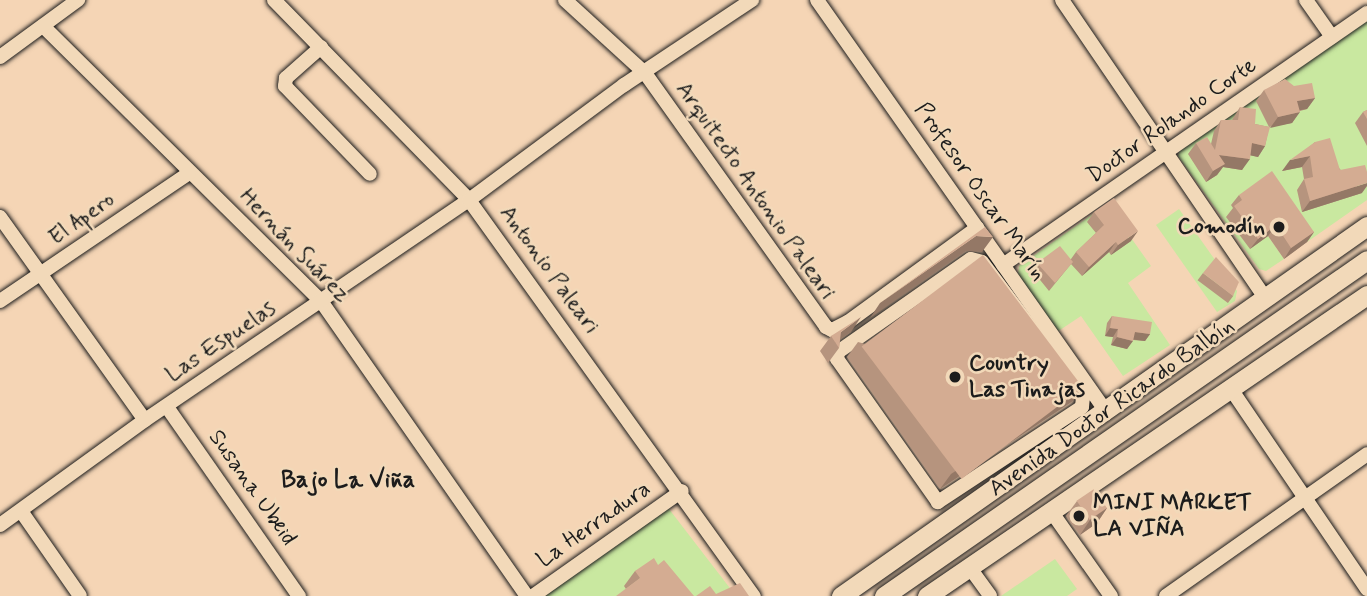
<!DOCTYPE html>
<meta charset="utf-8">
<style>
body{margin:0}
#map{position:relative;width:1367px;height:596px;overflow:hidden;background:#f5d5b5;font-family:Mynerve,sans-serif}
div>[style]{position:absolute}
.green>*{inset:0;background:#c9e8a0}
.roads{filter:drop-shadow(0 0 2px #1c1c1c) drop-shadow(0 0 2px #1c1c1c)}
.street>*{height:14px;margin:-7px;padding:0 7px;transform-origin:7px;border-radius:7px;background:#f2d9b9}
.secondary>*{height:19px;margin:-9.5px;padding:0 9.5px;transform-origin:9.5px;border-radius:9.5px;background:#f2d9b9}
.wall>*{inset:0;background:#b6947e;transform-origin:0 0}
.shaded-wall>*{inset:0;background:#947866}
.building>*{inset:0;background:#d4ac92;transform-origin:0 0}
.dots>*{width:19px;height:19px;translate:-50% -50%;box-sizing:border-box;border:4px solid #f2d9b9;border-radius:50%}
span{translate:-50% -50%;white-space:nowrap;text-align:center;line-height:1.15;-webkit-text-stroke:5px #f2d9b9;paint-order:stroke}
.street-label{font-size:23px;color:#1c1c1c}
.poi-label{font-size:23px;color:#1c1c1c;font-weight:700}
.right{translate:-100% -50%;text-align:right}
.left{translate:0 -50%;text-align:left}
.neighbourhood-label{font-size:24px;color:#1c1c1c;font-weight:700}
</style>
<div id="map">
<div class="green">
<i style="clip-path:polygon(1367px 19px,1367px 200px,1307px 242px,1242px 198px,1284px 259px,1266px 271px,1259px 269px,1178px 156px,1180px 149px)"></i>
<i style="clip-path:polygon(1107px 204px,1151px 266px,1128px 283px,1170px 345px,1123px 376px,1081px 316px,1057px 332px,1018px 274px,1019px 266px)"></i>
<i style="clip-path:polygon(1179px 209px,1237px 291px,1235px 301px,1217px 312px,1156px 225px)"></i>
<i style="clip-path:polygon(669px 509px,736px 596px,544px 596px,667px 509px)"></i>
<i style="clip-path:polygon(1055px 559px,1077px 589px,1067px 596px,1001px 596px)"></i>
</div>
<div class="roads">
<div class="street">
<i style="left:274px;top:0;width:279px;rotate:45.7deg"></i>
<i style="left:469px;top:200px;width:488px;rotate:54.3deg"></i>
<i style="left:565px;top:0;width:108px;rotate:42.4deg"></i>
<i style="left:645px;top:73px;width:312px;rotate:54.5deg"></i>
<i style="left:826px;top:327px;width:7px;rotate:27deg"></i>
<i style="left:832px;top:330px;width:18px;rotate:-27deg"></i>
<i style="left:848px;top:322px;width:160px;rotate:-36.1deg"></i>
<i style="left:817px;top:0;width:501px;rotate:54.91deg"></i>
<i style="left:1062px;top:0;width:361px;rotate:55.7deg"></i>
<i style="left:1306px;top:0;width:45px;rotate:54.9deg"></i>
<i style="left:43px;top:26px;width:391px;rotate:44.7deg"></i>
<i style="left:321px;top:301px;width:360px;rotate:55.1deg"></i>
<i style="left:321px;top:47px;width:47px;rotate:138.5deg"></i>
<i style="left:286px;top:78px;width:8px;rotate:97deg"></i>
<i style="left:285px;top:86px;width:122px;rotate:46deg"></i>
<i style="left:0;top:57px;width:97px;rotate:-36.2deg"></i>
<i style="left:0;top:217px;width:249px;rotate:54.5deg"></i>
<i style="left:971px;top:259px;width:11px;rotate:15deg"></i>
<i style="left:982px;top:262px;width:169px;rotate:53.2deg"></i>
<i style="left:1083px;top:397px;width:10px;rotate:96deg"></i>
<i style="left:1082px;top:407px;width:173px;rotate:146.6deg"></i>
<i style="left:938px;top:502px;width:175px;rotate:-125.2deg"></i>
<i style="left:837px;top:359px;width:7px;rotate:-82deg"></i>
<i style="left:838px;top:352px;width:162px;rotate:-35deg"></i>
<i style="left:1003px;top:265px;width:443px;rotate:-34.7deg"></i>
<i style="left:0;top:301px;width:228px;rotate:-34.1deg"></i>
<i style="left:1231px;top:389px;width:242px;rotate:55.8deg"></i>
<i style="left:167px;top:407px;width:231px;rotate:55.1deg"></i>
<i style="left:21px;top:511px;width:103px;rotate:55.2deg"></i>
<i style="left:1051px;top:511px;width:104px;rotate:54.8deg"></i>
<i style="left:0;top:525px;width:179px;rotate:-35.9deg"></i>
<i style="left:145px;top:420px;width:392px;rotate:-34.2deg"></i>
<i style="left:469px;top:200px;width:193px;rotate:-36.6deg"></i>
<i style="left:624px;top:85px;width:154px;rotate:-33.6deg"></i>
<i style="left:970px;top:568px;width:34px;rotate:54deg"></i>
<i style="left:533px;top:596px;width:182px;rotate:-35.2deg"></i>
<i style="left:1166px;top:596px;width:246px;rotate:-35.2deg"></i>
</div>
<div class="secondary">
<i style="left:841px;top:596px;width:643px;rotate:-35.12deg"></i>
<i style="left:884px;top:596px;width:588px;rotate:-34.82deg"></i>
<i style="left:927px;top:596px;width:533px;rotate:-34.38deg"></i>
</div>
</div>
<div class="wall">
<i style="clip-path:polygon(1294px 86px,1315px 98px,1307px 109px,1300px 111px,1292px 123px,1269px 127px,1265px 146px,1258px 157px,1250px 155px,1242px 170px,1223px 167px,1217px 175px,1206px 182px,1188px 154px,1196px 143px,1211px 144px,1214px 131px,1221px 120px,1232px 120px,1240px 107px,1255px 124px,1269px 127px,1256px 101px,1264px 90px)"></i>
<i style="clip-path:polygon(1367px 110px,1367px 146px,1355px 123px,1363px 112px)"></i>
<i style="clip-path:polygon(1315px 142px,1362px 193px,1302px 212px,1297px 190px,1304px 179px,1302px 167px,1282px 171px)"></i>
<i style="clip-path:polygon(1239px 195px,1314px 232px,1307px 242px,1284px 259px,1268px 236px,1250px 249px,1226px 217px,1233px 208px,1231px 205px)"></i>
<i style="clip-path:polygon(1094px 212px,1131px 241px,1111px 255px,1109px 252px,1082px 276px,1071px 264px,1049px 291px,1032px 270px,1037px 263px,1071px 259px,1076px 252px,1096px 233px,1087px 222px)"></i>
<i style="left:1203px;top:273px;width:38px;height:9px;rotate:37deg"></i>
<i style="clip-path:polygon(1112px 316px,1150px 334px,1145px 341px,1133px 340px,1127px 349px,1111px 345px,1113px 337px,1105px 336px,1107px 323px)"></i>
<i style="clip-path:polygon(851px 332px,840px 339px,839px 348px,828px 363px,820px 351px,831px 336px)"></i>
<i style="clip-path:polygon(858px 342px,1073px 401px,940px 489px,847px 357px)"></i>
<i style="clip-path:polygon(1077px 501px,1107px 508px,1097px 523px,1080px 535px,1066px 516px)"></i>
<i style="clip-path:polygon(658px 565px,626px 589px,624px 586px,635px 571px)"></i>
</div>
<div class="shaded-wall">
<i style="clip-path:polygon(1315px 98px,1307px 109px,1289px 112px,1297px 101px)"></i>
<i style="clip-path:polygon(1300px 112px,1292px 123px,1270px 128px,1278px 117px)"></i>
<i style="clip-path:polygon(1252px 143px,1265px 146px,1258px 157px,1244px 154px)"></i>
<i style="clip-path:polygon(1219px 155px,1250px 159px,1242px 170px,1223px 167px,1217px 175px,1206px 182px,1213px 171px)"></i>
<i style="clip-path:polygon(1310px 156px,1302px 167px,1282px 171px,1290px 160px)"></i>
<i style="clip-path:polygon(1367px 183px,1367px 186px,1362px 193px,1302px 212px,1310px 201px)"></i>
<i style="clip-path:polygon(1276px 225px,1268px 236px,1250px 249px,1258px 239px)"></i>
<i style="clip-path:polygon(1138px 231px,1131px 241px,1111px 255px,1118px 245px)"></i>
<i style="clip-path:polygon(1314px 232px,1307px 242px,1284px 259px,1291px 248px)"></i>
<i style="clip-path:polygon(976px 236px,993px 237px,982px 252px,966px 251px,870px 318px,880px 303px)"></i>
<i style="clip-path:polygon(1116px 242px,1109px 252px,1082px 276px,1089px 267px)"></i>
<i style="clip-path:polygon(861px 317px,851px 332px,835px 343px,841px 332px)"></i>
<i style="clip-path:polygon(1110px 328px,1118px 329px,1113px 337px,1105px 336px)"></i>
<i style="clip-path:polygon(1135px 332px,1150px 334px,1145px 341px,1129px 339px)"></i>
<i style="clip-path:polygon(1117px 337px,1133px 341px,1127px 349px,1111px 345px)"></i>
<i style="clip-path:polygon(1083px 387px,1073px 401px,940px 489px,951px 474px)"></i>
<i style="clip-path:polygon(1107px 508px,1097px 523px,1080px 535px,1090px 520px)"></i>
</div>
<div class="building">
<i style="clip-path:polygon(1285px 79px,1294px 86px,1312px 83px,1315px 98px,1297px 101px,1300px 112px,1278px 117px,1264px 90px)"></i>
<i style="clip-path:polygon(1240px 107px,1256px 109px,1255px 124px,1270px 127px,1265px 146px,1252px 143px,1250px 159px,1219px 155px,1225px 164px,1213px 171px,1196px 143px,1207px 137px,1215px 150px,1221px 120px,1238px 120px)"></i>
<i style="clip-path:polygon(1367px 110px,1367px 119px,1363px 112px)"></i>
<i style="clip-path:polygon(1330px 138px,1340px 170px,1365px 165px,1367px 172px,1367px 183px,1310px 201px,1304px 179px,1313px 177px,1310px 156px,1290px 160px,1315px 142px)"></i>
<i style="clip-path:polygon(1272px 171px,1314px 232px,1291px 248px,1276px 225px,1258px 239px,1234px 206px,1242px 200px,1239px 195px)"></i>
<i style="clip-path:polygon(1114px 198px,1138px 231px,1118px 245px,1116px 242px,1089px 267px,1076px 252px,1104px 225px,1094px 212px)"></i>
<i style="clip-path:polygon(985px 227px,993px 237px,976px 236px,880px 303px)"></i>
<i style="clip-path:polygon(1060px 246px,1073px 262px,1055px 283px,1037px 263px)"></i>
<i style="left:983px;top:255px;width:166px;height:152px;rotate:53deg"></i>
<i style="clip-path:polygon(1216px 257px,1239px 282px,1233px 296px,1203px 273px)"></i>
<i style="clip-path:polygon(1112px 316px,1152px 322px,1150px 334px,1135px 332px,1133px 341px,1117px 337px,1118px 329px,1110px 328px)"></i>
<i style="clip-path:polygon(861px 317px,841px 332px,839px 348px,831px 336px)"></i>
<i style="left:1094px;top:489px;width:23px;height:21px;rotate:56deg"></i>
<i style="clip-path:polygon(654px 558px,658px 565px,664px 560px,694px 596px,616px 596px,640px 578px,635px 571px)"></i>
<i style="clip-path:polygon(740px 583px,749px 596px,696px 596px,710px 586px,716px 594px)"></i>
</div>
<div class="dots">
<i style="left:1279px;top:227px;background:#1c1c1c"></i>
<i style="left:955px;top:377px;background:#1c1c1c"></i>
<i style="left:1079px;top:516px;background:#1c1c1c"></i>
</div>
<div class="street-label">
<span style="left:1172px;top:121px;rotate:-35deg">Doctor Rolando Corte</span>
<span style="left:755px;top:191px;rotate:55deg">Arquitecto Antonio Paleari</span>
<span style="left:980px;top:192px;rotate:55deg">Profesor Oscar Marín</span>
<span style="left:82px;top:219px;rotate:-35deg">El Apero</span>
<span style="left:294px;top:246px;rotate:46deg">Hernán Suárez</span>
<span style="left:549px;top:270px;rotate:54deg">Antonio Paleari</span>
<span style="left:221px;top:342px;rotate:-34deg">Las Espuelas</span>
<span style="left:1112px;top:408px;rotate:-35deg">Avenida Doctor Ricardo Balbín</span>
<span style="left:252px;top:488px;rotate:55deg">Susana Ubeid</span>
<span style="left:594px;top:525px;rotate:-35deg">La Herradura</span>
</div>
<div class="poi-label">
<span class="right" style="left:1265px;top:227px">Comodín</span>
<span class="left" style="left:969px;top:377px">Country<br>Las Tinajas</span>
<span class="left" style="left:1093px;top:516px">MINI MARKET<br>LA VIÑA</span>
</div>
<div class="neighbourhood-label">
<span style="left:348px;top:481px">Bajo La Viña</span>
</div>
</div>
